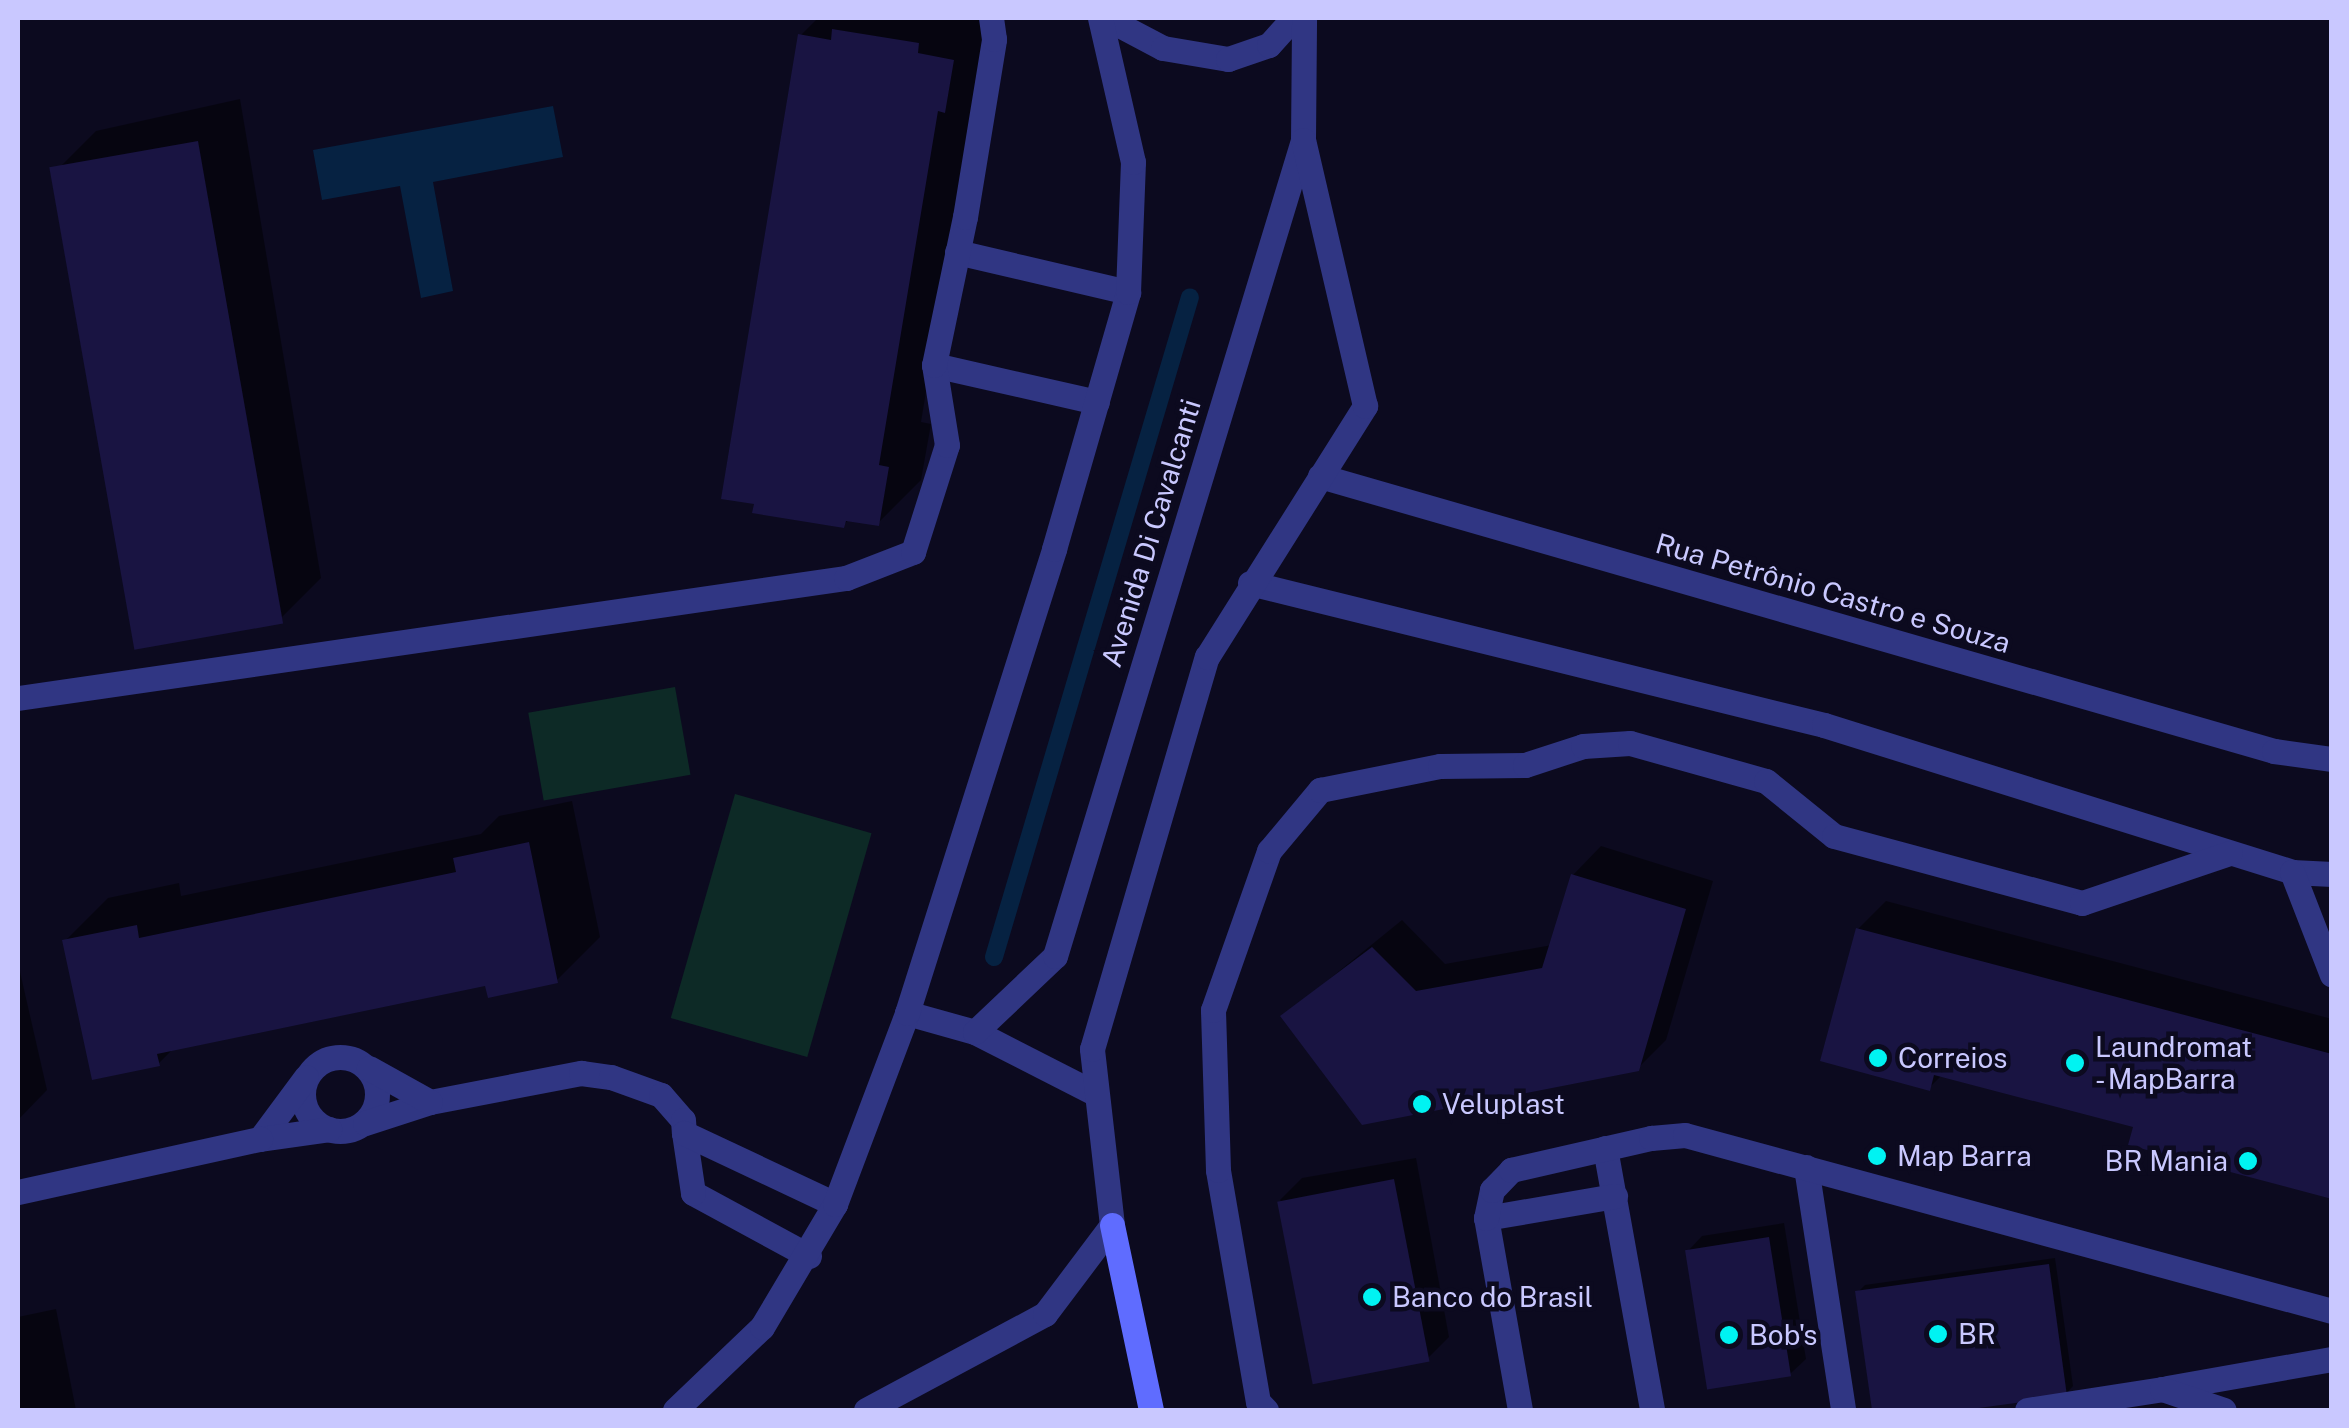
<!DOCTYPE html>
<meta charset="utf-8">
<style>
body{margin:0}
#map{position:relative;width:2349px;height:1428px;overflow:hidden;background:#0c0a1f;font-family:"Public Sans",sans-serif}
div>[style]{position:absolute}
.green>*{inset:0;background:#0d2a26;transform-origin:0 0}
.water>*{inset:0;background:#062242}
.shadow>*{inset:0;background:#0007}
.stream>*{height:18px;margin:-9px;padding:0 9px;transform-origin:9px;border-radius:9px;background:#062242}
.building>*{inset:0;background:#191442;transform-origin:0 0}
.service>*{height:25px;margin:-12.5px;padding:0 12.5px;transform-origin:12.5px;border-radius:12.5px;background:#303683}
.service>.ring{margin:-12.5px;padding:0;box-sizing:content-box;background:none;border:25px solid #303683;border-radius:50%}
.minor>*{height:25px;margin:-12.5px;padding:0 12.5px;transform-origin:12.5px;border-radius:12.5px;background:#303683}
.secondary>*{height:25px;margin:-12.5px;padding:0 12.5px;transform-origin:12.5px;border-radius:12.5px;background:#5f6cff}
.dots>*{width:28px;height:28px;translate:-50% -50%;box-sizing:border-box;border:5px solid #0c0a1f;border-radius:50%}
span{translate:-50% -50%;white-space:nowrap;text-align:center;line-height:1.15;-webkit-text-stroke:9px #0c0a1f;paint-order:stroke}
.street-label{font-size:28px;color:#c9c8ff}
.poi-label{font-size:28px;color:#c9c8ff}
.left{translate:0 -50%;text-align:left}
.right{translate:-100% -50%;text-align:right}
.frame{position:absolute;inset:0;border:20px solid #c9c8ff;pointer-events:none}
</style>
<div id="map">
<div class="green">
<i style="left:675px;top:687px;width:89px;height:149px;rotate:80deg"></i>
<i style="left:735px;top:794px;width:142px;height:233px;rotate:16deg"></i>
</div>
<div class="water">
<i style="clip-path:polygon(553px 106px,563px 157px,433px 182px,453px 291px,421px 298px,400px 186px,322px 200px,313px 150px)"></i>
</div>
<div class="shadow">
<i style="clip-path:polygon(818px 18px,996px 18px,978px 77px,921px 422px,931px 424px,921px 480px,878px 523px,850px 519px,843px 525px,800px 36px)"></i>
<i style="clip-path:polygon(240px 99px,321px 578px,278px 621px,53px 174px,96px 131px)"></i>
<i style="clip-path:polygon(572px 801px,600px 937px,557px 980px,487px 983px,174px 1048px,159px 1063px,65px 941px,108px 898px,179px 883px,181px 896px,481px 834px,499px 816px)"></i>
<i style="clip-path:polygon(1601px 846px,1713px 881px,1666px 1040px,1637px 1069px,1284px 1016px,1402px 920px,1445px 964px,1552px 945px,1573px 875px)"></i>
<i style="clip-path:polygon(1886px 901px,2332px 1019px,2332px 1197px,2136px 1125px,1943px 1074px,1929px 1088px,1858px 929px)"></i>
<i style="clip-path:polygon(18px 963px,47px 1090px,18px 1120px)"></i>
<i style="clip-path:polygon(1416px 1158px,1449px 1337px,1427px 1359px,1280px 1200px,1302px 1178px)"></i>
<i style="clip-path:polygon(1784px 1223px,1806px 1359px,1790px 1374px,1687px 1252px,1702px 1236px)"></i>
<i style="clip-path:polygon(2055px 1258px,2073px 1386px,2066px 1394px,1946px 1410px,1875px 1410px,1858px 1292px,1865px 1285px)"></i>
<i style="clip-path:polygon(56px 1309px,76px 1410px,18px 1410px,18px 1317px)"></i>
</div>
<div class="stream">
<i style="left:994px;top:957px;width:688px;rotate:-73.46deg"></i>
</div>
<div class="building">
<i style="clip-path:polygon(832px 29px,919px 43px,918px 53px,954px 60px,945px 113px,938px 111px,879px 465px,889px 467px,879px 526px,846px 521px,844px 528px,752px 513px,754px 504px,721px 499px,798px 34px,831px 40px)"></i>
<i style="left:198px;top:141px;width:490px;height:151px;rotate:80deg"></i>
<i style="clip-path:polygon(529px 842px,558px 983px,488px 998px,485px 986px,157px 1054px,160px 1066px,92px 1080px,62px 940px,137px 925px,139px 938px,456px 872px,453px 858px)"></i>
<i style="clip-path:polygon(1571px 874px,1686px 909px,1639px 1071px,1362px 1125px,1280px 1016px,1372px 947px,1416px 991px,1542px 968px)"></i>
<i style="clip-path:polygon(1856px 928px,2332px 1054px,2332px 1199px,2128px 1145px,2133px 1127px,1934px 1075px,1930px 1091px,1820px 1061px)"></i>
<i style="left:1394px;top:1179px;width:186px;height:119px;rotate:79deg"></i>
<i style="left:1769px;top:1237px;width:141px;height:85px;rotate:81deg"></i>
<i style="clip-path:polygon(2049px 1264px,2067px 1396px,1964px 1410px,1872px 1410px,1855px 1291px)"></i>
</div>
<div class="service">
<i style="left:1106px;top:18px;width:64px;rotate:27.8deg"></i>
<i style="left:1163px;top:48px;width:66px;rotate:9.6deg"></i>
<i style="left:1228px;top:59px;width:43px;rotate:-18.9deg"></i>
<i style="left:1269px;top:45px;width:36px;rotate:-48deg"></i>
<i style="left:957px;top:252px;width:176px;rotate:13.2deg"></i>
<i style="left:934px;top:365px;width:167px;rotate:12.8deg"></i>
<i style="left:1250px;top:583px;width:591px;rotate:13.9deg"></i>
<i style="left:1824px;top:725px;width:491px;rotate:17.4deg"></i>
<i style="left:2292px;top:872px;width:40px;rotate:2.9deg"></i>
<i style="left:18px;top:698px;width:837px;rotate:-8.25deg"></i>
<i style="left:846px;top:578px;width:72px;rotate:-21.2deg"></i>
<i style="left:913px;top:552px;width:112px;rotate:-72.4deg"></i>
<i style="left:947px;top:445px;width:81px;rotate:-99.2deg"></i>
<i style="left:934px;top:365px;width:151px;rotate:-78.2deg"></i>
<i style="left:965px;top:217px;width:180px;rotate:-80.7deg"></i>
<i style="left:994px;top:39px;width:21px;rotate:-98deg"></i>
<i style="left:2292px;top:872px;width:110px;rotate:68.8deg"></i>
<i class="ring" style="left:303px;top:1057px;width:49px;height:49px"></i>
<i style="left:306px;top:1077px;width:77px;rotate:126.6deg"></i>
<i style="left:260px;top:1139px;width:70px;rotate:-8.2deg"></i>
<i style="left:430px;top:1102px;width:154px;rotate:-10.9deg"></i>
<i style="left:581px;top:1073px;width:30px;rotate:8deg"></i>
<i style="left:611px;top:1077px;width:53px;rotate:19.8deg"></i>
<i style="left:661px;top:1095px;width:33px;rotate:49deg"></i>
<i style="left:683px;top:1120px;width:13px;rotate:86deg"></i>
<i style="left:365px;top:1123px;width:68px;rotate:-17.9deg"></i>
<i style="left:430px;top:1102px;width:70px;rotate:-150.9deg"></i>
<i style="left:1605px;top:1148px;width:266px;rotate:79.8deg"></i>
<i style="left:1806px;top:1167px;width:246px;rotate:81.3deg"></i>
<i style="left:18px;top:1192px;width:248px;rotate:-12.4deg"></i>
<i style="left:1486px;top:1218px;width:131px;rotate:-9.7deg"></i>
<i style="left:809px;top:1256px;width:132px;rotate:-151.5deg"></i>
<i style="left:693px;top:1193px;width:61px;rotate:-98.5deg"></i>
<i style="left:684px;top:1133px;width:167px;rotate:25.2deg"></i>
<i style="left:2167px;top:1388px;width:168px;rotate:-10deg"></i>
<i style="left:1266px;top:1410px;width:11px;rotate:-135deg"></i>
<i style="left:1258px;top:1402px;width:235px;rotate:-99.8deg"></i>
<i style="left:1218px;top:1170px;width:160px;rotate:-91.8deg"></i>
<i style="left:1213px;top:1010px;width:169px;rotate:-70.6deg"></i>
<i style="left:1269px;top:851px;width:80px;rotate:-50.1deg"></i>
<i style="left:1320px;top:790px;width:122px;rotate:-11.3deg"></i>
<i style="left:1440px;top:766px;width:85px;rotate:-0.7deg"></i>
<i style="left:1525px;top:765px;width:61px;rotate:-18.1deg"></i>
<i style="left:1583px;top:746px;width:47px;rotate:-3.7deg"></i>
<i style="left:1630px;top:743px;width:141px;rotate:15.6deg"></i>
<i style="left:1766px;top:781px;width:87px;rotate:39deg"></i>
<i style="left:1834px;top:836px;width:257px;rotate:15.1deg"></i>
<i style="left:2082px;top:903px;width:156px;rotate:-18.7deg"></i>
<i style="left:1520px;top:1410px;width:195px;rotate:-100deg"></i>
<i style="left:1486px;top:1218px;width:29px;rotate:-78deg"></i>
<i style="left:1492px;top:1190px;width:28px;rotate:-46deg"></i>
<i style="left:1511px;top:1170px;width:144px;rotate:-12.9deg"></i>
<i style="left:1651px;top:1138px;width:34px;rotate:-5deg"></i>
<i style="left:1685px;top:1135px;width:671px;rotate:15.22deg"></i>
<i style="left:2027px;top:1410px;width:137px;rotate:-8.8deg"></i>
<i style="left:2162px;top:1389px;width:65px;rotate:18.7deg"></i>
</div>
<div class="minor">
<i style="left:1320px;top:476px;width:993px;rotate:16.08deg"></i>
<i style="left:2274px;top:751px;width:59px;rotate:7.9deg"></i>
<i style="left:907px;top:1013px;width:71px;rotate:15.6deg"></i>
<i style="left:975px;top:1032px;width:131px;rotate:27.1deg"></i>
<i style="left:975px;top:1032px;width:110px;rotate:-43.5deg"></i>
<i style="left:1055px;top:956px;width:853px;rotate:-73.09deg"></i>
<i style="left:1303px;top:140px;width:122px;rotate:-89.5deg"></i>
<i style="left:675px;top:1410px;width:120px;rotate:-43.7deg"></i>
<i style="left:762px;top:1327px;width:143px;rotate:-59.3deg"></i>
<i style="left:835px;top:1204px;width:204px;rotate:-69.3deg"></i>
<i style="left:907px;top:1013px;width:487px;rotate:-72.4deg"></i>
<i style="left:1054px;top:549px;width:267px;rotate:-73.9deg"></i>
<i style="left:1128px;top:292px;width:130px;rotate:-87.8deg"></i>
<i style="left:1133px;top:162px;width:148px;rotate:-102.9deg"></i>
<i style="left:866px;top:1410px;width:203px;rotate:-28.2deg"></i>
<i style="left:1045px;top:1314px;width:111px;rotate:-53deg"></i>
<i style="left:1112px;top:1225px;width:177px;rotate:-96.5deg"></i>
<i style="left:1092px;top:1049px;width:409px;rotate:-73.7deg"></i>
<i style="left:1207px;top:657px;width:297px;rotate:-57.8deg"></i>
<i style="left:1365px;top:406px;width:273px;rotate:-103.1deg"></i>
</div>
<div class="secondary">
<i style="left:1112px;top:1225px;width:189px;rotate:78.1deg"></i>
</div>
<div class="dots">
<i style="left:1878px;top:1058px;background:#00f3f2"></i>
<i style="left:2075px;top:1063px;background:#00f3f2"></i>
<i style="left:1422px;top:1104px;background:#00f3f2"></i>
<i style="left:1877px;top:1156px;background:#00f3f2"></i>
<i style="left:2248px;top:1161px;background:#00f3f2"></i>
<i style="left:1372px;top:1297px;background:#00f3f2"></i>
<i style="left:1938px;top:1334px;background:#00f3f2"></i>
<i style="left:1729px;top:1335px;background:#00f3f2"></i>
</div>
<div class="street-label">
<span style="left:1151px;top:533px;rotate:-73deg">Avenida Di Cavalcanti</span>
<span style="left:1833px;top:593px;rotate:16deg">Rua Petrônio Castro e Souza</span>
</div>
<div class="poi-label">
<span class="left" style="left:2095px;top:1063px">Laundromat<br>- MapBarra</span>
<span class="left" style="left:1898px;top:1058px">Correios</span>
<span class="left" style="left:1442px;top:1104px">Veluplast</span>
<span class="left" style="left:1897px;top:1156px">Map Barra</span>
<span class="right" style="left:2228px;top:1161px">BR Mania</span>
<span class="left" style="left:1392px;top:1297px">Banco do Brasil</span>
<span class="left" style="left:1958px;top:1334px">BR</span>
<span class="left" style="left:1749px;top:1335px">Bob's</span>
</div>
<div class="frame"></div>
</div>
